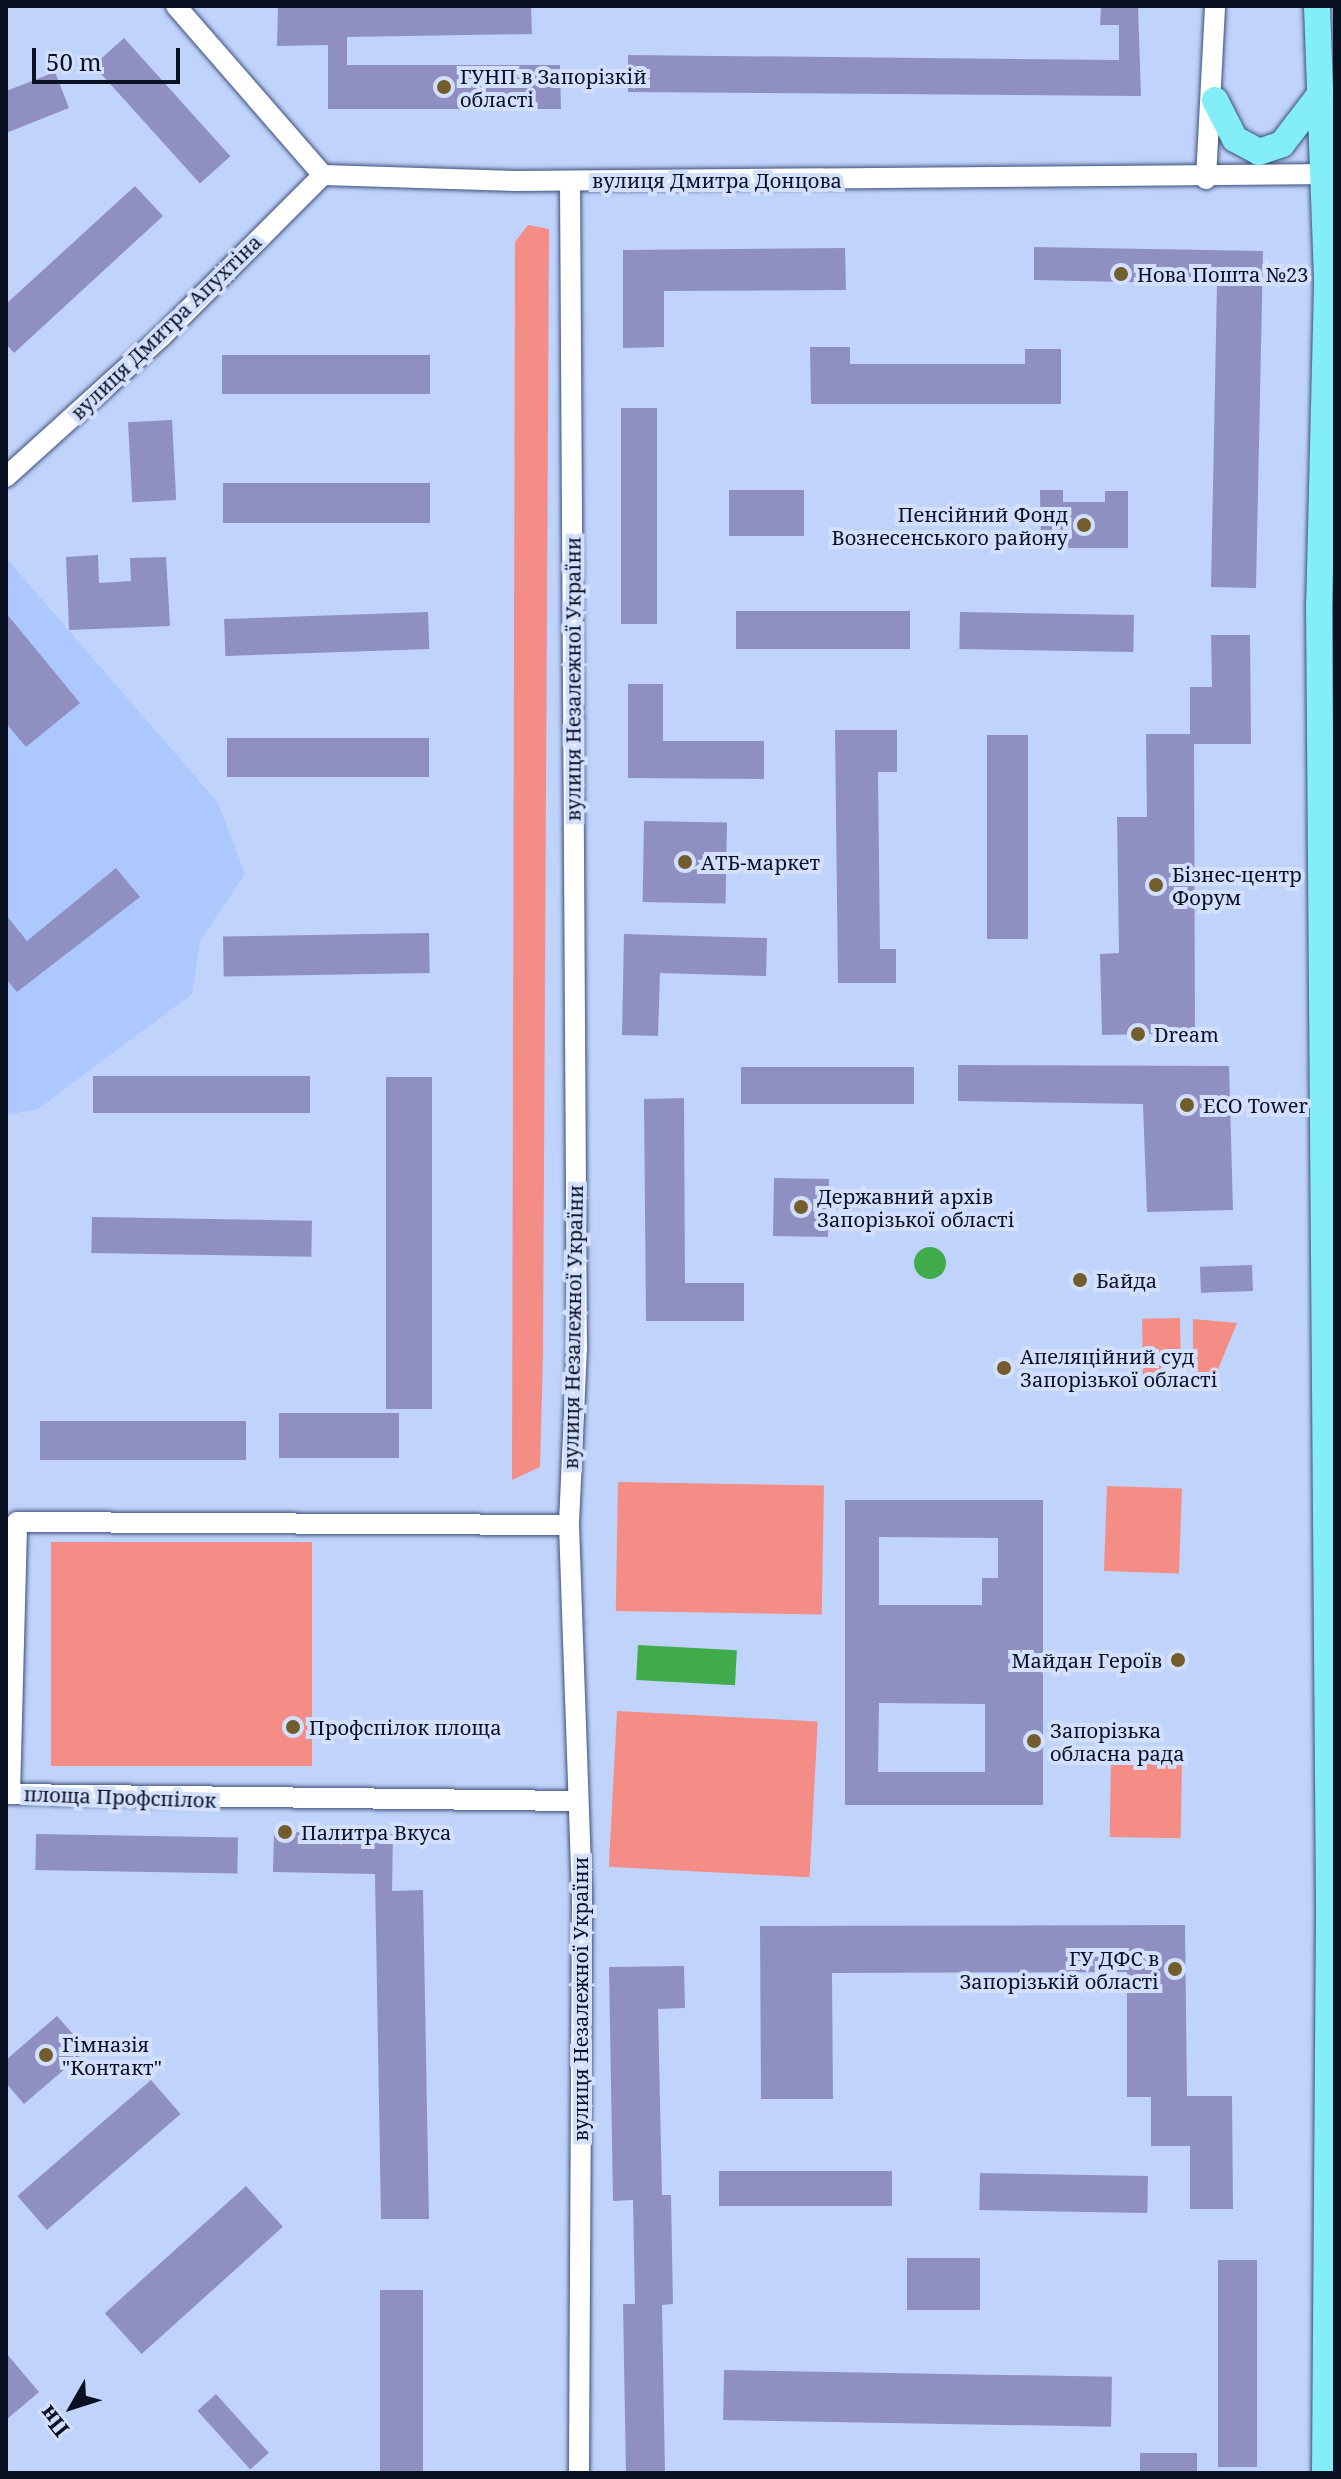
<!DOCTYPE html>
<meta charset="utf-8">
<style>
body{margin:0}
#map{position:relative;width:1341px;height:2479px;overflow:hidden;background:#c0d3fb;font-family:"Noto Serif",serif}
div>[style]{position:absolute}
.built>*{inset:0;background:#adc7ff}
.green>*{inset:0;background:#f48d86;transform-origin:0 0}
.water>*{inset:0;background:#40ab4b;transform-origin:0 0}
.round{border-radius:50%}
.building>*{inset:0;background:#908fc2;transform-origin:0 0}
.roads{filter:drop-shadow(0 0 2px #3d507a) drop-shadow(0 0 2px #3d507a)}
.minor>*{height:20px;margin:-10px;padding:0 10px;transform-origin:10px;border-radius:10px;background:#fff}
.major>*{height:26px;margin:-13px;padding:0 13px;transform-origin:13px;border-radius:13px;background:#83eef8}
.dots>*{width:22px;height:22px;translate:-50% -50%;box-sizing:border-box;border:4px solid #d2e0fe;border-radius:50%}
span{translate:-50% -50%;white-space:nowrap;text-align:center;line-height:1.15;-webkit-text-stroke:8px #d2e0fe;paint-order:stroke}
.poi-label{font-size:20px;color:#0a1122}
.left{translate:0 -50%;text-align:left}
.right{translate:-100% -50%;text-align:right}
.street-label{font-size:20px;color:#0a1122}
.frame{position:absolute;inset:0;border:8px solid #0a1122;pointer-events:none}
.north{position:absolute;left:32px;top:2367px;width:80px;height:80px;-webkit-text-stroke:6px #d2e0fe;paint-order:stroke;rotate:231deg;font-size:22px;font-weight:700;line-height:32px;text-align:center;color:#0a1122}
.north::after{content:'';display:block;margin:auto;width:28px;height:36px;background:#0a1122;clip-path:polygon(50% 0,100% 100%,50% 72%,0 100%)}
.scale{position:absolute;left:32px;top:48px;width:148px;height:36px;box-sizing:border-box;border:4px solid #0a1122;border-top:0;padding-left:10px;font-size:24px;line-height:28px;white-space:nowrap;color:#0a1122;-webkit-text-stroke:6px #d2e0fe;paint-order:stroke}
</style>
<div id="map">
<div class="built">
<i style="clip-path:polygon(6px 558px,218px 803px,245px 874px,200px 941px,192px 994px,38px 1109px,6px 1115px)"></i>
</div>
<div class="green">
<i style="clip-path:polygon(528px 225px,549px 229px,543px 1354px,540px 1467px,512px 1480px,515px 242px)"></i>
<i style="left:1180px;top:1318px;width:70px;height:38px;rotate:89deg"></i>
<i style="clip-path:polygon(1193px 1319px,1237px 1323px,1212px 1384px,1193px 1386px)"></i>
<i style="left:618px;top:1482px;width:206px;height:129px;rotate:1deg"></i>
<i style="left:1107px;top:1486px;width:75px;height:85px;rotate:2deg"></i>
<i style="left:51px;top:1542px;width:261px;height:224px"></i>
<i style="left:617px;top:1711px;width:201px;height:156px;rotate:3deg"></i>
<i style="left:1111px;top:1760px;width:71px;height:77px;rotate:1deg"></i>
</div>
<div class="water">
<i class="round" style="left:914px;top:1247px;width:32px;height:32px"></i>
<i style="left:638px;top:1645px;width:99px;height:35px;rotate:3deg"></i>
</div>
<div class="building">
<i style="clip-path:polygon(278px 6px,531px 6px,532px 34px,347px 37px,347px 65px,560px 65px,561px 109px,328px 109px,328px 45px,277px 46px)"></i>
<i style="clip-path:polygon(1101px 6px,1138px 6px,1141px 96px,628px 92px,628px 55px,1119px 60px,1119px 25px,1100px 25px)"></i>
<i style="left:124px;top:38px;width:159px;height:41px;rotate:48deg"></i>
<i style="clip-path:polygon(55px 72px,69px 108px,6px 133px,6px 91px)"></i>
<i style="clip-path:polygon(135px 186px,163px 216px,14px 353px,6px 344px,6px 304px)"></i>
<i style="clip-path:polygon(1034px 247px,1263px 251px,1256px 588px,1211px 587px,1217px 284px,1034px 280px)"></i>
<i style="clip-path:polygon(845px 248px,846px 290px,664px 291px,664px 347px,623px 348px,623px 250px)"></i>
<i style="clip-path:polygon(810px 347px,850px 347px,850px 364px,1025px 364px,1025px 349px,1061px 349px,1061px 404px,811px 404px)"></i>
<i style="left:222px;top:355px;width:208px;height:39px"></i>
<i style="left:621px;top:408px;width:36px;height:216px"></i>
<i style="left:172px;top:420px;width:80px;height:44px;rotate:87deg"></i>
<i style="left:430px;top:483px;width:40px;height:207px;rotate:90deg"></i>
<i style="left:729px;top:490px;width:75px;height:46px"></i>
<i style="clip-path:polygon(1040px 490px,1063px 490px,1063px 502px,1105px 502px,1105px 491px,1128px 491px,1128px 548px,1041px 548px)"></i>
<i style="clip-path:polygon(98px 555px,99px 583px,131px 581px,130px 558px,166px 557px,170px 626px,69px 630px,66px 557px)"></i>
<i style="left:736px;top:611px;width:174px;height:38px"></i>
<i style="left:428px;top:612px;width:37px;height:204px;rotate:88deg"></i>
<i style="left:960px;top:612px;width:174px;height:37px;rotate:1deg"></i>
<i style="clip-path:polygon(6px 613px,80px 703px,26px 747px,6px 723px)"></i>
<i style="clip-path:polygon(1211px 635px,1250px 635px,1251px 744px,1194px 744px,1195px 1033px,1102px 1035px,1100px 954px,1119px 953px,1117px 817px,1147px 817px,1146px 734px,1190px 734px,1190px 687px,1212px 687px)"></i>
<i style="clip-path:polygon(628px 684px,663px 684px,663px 741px,764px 741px,764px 779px,628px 778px)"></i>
<i style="clip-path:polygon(835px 730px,897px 730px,897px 772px,878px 772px,880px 949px,896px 949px,896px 983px,838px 983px)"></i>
<i style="left:987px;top:735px;width:41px;height:204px"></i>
<i style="left:429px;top:738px;width:39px;height:202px;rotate:90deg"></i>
<i style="left:644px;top:821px;width:83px;height:81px;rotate:1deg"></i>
<i style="clip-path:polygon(116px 868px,140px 897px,17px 992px,6px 979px,6px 915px,27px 941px)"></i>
<i style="left:429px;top:933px;width:40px;height:206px;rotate:89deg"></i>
<i style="clip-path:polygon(624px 934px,767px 938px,766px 976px,660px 973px,658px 1036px,622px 1035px)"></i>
<i style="clip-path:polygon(958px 1065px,1229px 1066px,1233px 1210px,1147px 1212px,1143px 1104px,958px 1101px)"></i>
<i style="left:741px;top:1067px;width:173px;height:37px"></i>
<i style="left:310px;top:1076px;width:37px;height:217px;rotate:90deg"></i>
<i style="left:432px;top:1077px;width:332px;height:46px;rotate:90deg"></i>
<i style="clip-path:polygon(684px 1098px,685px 1283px,744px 1283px,744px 1321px,646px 1321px,644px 1099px)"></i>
<i style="left:774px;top:1178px;width:55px;height:58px;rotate:1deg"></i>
<i style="left:92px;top:1217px;width:220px;height:36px;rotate:1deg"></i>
<i style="left:1252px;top:1265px;width:26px;height:52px;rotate:88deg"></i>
<i style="left:399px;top:1413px;width:45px;height:120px;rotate:90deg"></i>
<i style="left:40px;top:1421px;width:206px;height:39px"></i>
<i style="clip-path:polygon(evenodd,845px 1500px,1043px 1500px,1043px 1805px,845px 1805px,845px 1500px,879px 1537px,998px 1538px,998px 1578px,982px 1578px,982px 1605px,879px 1605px,879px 1537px,845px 1500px,879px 1703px,985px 1704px,985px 1772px,878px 1772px,879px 1703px)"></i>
<i style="clip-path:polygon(274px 1832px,393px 1834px,392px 1891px,423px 1890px,429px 2219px,381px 2219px,375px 1874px,273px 1872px)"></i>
<i style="left:36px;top:1834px;width:202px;height:36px;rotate:1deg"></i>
<i style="clip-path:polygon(1185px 1925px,1187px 2096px,1232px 2096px,1233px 2209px,1190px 2209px,1190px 2146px,1151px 2146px,1151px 2097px,1127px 2097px,1127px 1972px,832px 1973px,833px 2099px,761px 2099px,760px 1926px)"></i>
<i style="clip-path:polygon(684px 1966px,685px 2008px,658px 2009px,662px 2195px,671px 2195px,673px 2304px,662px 2305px,665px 2473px,626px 2473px,623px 2304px,635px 2304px,633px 2200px,613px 2201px,609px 1967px)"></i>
<i style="clip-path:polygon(57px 2016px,87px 2050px,24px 2104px,6px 2083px,6px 2060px)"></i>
<i style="left:151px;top:2080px;width:45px;height:177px;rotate:49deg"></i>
<i style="left:892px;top:2171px;width:35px;height:173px;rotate:90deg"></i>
<i style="left:980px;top:2173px;width:168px;height:37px;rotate:1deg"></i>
<i style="left:246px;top:2186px;width:55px;height:190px;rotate:48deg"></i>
<i style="left:980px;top:2258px;width:52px;height:73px;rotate:90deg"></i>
<i style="left:1218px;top:2260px;width:39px;height:207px"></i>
<i style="left:380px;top:2290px;width:43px;height:183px"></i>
<i style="clip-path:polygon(6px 2353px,39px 2392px,6px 2420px)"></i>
<i style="left:724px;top:2370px;width:388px;height:50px;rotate:1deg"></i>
<i style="left:216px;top:2394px;width:79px;height:25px;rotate:48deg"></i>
<i style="left:1197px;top:2453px;width:20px;height:57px;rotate:90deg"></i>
</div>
<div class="roads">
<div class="minor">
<i style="left:176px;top:6px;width:224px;rotate:49deg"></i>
<i style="left:323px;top:175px;width:193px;rotate:1.8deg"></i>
<i style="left:516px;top:181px;width:819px;rotate:-0.49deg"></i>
<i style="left:1206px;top:179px;width:173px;rotate:-87deg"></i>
<i style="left:570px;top:181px;width:1166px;rotate:89.66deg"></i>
<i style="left:577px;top:1347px;width:178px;rotate:92.6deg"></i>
<i style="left:569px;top:1525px;width:368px;rotate:88deg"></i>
<i style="left:582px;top:1893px;width:580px;rotate:90.3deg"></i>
<i style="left:6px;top:477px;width:210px;rotate:-42.1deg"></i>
<i style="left:162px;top:336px;width:228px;rotate:-45deg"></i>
<i style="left:10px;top:1794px;width:272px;rotate:-88.5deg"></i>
<i style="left:17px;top:1522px;width:552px;rotate:0.31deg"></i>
<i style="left:10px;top:1794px;width:564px;rotate:0.71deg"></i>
</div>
<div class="major">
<i style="left:1317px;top:6px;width:278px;rotate:87.9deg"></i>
<i style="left:1327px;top:284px;width:319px;rotate:91.4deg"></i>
<i style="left:1319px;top:603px;width:1309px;rotate:89.56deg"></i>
<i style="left:1329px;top:1912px;width:561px;rotate:90.41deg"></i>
<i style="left:1215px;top:100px;width:44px;rotate:62.9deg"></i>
<i style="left:1235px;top:139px;width:27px;rotate:28deg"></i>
<i style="left:1259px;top:152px;width:24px;rotate:-19deg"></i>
<i style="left:1282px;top:144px;width:64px;rotate:-52.6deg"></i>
</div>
</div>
<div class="dots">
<i style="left:444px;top:87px;background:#735d2d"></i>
<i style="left:1121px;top:274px;background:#735d2d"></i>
<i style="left:1084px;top:525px;background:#735d2d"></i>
<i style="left:685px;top:862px;background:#735d2d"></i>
<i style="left:1156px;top:885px;background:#735d2d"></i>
<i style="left:1138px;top:1034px;background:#735d2d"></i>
<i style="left:1187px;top:1105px;background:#735d2d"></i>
<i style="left:801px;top:1207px;background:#735d2d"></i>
<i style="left:1080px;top:1280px;background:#735d2d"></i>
<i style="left:1004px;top:1368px;background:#735d2d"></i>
<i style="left:1178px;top:1660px;background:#735d2d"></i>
<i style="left:293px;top:1727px;background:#735d2d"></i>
<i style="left:1034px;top:1741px;background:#735d2d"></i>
<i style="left:285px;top:1832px;background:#735d2d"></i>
<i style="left:1175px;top:1969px;background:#735d2d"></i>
<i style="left:46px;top:2055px;background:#735d2d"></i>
</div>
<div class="poi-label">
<span class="left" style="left:460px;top:88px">ГУНП в Запорізкій<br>області</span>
<span class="left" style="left:1137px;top:274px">Нова Пошта №23</span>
<span class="right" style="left:1068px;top:526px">Пенсійний Фонд<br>Вознесенського району</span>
<span class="left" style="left:701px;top:862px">АТБ-маркет</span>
<span class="left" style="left:1172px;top:886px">Бізнес-центр<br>Форум</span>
<span class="left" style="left:1154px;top:1034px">Dream</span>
<span class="left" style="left:1203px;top:1105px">ECO Tower</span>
<span class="left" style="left:817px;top:1208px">Державний архів<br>Запорізької області</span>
<span class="left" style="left:1096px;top:1280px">Байда</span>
<span class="left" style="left:1020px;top:1368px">Апеляційний суд<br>Запорізької області</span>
<span class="right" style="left:1162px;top:1660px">Майдан Героїв</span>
<span class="left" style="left:309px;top:1727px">Профспілок площа</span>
<span class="left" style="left:1050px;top:1742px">Запорізька<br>обласна рада</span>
<span class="left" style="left:301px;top:1832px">Палитра Вкуса</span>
<span class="right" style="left:1159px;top:1970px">ГУ ДФС в<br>Запорізькій області</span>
<span class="left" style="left:62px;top:2056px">Гімназія<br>"Контакт"</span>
</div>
<div class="street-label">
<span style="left:717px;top:180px">вулиця Дмитра Донцова</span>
<span style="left:166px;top:327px;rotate:-44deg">вулиця Дмитра Апухтіна</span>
<span style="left:573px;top:679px;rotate:-90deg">вулиця Незалежної України</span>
<span style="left:573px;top:1327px;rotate:-89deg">вулиця Незалежної України</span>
<span style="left:120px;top:1797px;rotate:2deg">площа Профспілок</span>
<span style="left:580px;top:1999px;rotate:-90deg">вулиця Незалежної України</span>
</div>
<div class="frame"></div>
<div class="north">Пн</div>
<div class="scale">50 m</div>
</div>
